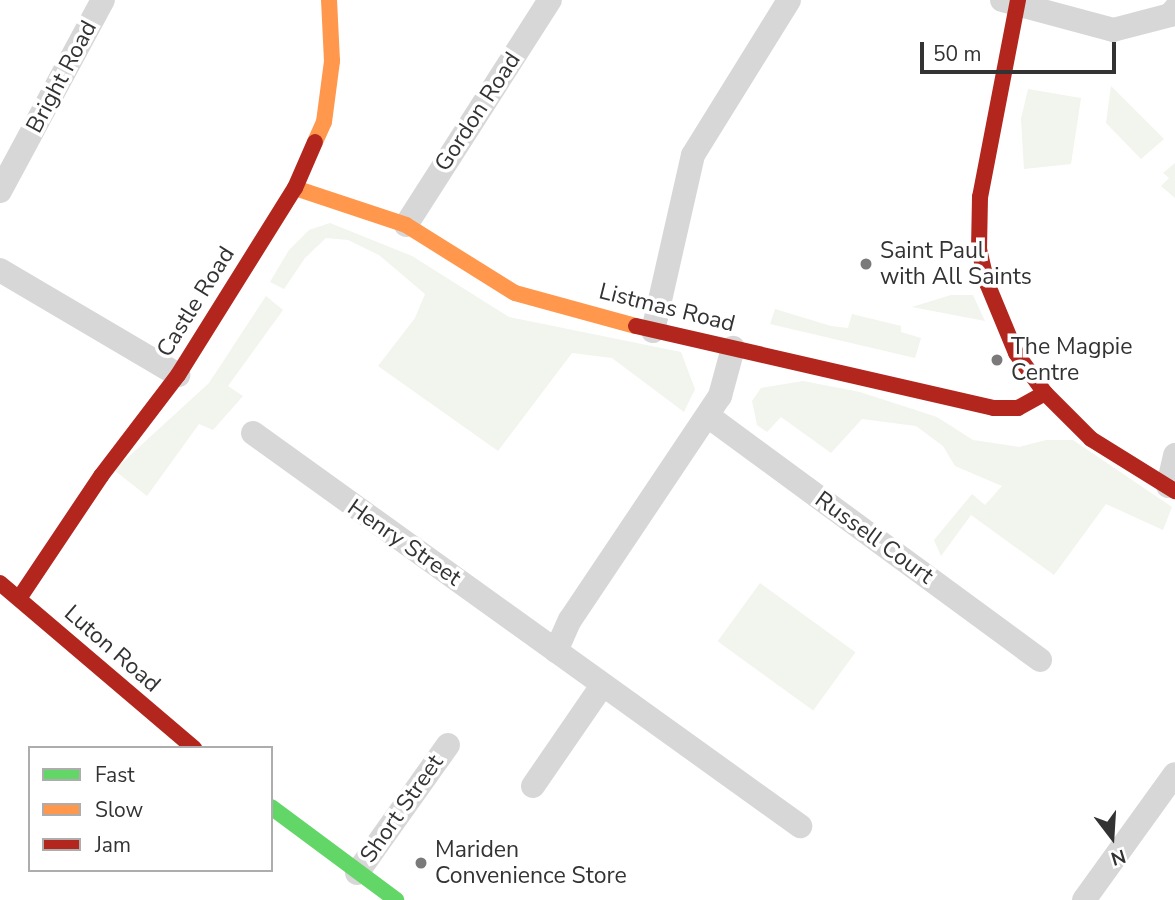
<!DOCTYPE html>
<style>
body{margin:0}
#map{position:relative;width:1175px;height:900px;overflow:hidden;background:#fff;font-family:"Nunito Sans",sans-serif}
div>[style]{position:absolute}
.green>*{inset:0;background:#f1f5ed;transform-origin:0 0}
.street>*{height:24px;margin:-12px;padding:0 12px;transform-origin:12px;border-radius:12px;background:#d7d7d7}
.fast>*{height:16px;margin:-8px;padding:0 8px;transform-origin:8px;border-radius:8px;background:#63d668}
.slow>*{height:16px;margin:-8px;padding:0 8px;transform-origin:8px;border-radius:8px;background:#ff974d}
.jam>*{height:16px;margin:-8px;padding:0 8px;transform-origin:8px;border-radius:8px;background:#b3261e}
.dots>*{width:19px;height:19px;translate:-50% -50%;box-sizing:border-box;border:4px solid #fff;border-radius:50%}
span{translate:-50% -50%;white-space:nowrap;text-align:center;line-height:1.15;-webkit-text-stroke:7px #fff;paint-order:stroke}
.street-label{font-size:23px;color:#333}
.poi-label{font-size:23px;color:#333}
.left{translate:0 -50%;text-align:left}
.legend{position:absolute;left:28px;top:746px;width:245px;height:126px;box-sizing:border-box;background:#fff;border:2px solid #adadad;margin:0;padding:9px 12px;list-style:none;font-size:21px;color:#333}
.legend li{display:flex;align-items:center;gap:14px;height:35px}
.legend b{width:35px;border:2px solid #adadad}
.north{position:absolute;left:1077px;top:802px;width:70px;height:70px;-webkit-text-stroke:5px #fff;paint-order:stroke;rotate:163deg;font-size:19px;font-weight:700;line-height:28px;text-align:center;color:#333}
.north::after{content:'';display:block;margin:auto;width:24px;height:32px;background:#333;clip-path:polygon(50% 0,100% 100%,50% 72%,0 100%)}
.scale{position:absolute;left:920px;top:42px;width:196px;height:32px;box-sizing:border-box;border:4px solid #333;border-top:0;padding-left:9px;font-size:21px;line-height:24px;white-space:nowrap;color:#333;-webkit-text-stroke:5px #fff;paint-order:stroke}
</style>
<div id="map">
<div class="green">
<i style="clip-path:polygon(1111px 86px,1164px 139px,1141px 159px,1106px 123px)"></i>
<i style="clip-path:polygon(1028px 89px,1081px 98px,1071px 164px,1024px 169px,1021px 119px)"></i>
<i style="clip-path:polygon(1175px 163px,1175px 198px,1161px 186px,1169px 178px,1163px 173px)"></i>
<i style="clip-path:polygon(330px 223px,412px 256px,509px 317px,681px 352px,695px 389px,684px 412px,612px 358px,572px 353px,498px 451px,378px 366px,415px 318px,425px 294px,379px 255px,348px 240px,326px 238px,305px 258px,284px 289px,270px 282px,289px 250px,309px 230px)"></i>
<i style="clip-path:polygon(951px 295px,973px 295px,985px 321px,912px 307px)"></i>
<i style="clip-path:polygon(266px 296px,283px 310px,228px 386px,243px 396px,213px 430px,199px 424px,147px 496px,114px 470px,209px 383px)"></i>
<i style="clip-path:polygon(775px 309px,831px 326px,848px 328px,852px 314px,901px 326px,901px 332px,921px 338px,915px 358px,770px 324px)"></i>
<i style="clip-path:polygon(803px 381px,860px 392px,937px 417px,973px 440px,1019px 447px,1046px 440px,1073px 440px,1172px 507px,1163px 530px,1106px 504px,1054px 575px,971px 515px,941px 556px,934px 540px,972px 494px,985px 505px,1002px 486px,955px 466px,943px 446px,916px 426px,862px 419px,831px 453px,781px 417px,767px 432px,757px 425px,752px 401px,761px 388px)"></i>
<i style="left:760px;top:583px;width:118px;height:72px;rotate:36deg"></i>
</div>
<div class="street">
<i style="left:1002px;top:0;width:115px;rotate:15.1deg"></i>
<i style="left:1113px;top:30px;width:59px;rotate:-14.7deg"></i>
<i style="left:1170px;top:15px;width:8px;rotate:-50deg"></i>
<i style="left:0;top:191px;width:217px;rotate:-61.7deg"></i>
<i style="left:406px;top:225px;width:267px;rotate:-57.4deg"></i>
<i style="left:0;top:270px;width:207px;rotate:30.5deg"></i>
<i style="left:653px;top:331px;width:180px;rotate:-77.2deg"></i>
<i style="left:693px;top:155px;width:182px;rotate:-58.2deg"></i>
<i style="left:708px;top:416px;width:412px;rotate:36.3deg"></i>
<i style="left:253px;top:433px;width:674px;rotate:35.7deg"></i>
<i style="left:1168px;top:486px;width:32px;rotate:-77deg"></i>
<i style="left:556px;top:651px;width:34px;rotate:-66deg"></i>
<i style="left:570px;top:620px;width:270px;rotate:-56.2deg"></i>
<i style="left:720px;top:396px;width:50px;rotate:-74.8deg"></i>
<i style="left:533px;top:786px;width:120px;rotate:-55.5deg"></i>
<i style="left:357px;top:873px;width:157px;rotate:-54.6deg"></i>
<i style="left:1084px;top:900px;width:155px;rotate:-54.2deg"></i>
</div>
<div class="fast">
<i style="left:271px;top:807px;width:156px;rotate:36.6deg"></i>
</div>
<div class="slow">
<i style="left:315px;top:142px;width:22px;rotate:-66deg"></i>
<i style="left:324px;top:122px;width:62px;rotate:-82.5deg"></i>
<i style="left:332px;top:61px;width:61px;rotate:-92.8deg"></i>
<i style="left:295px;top:188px;width:117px;rotate:18.4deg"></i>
<i style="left:406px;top:225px;width:128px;rotate:32deg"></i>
<i style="left:515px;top:293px;width:125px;rotate:15.3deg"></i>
</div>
<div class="jam">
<i style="left:1018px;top:0;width:201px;rotate:100.9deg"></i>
<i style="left:980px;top:197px;width:52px;rotate:91.1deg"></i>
<i style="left:979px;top:249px;width:35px;rotate:77deg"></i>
<i style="left:987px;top:283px;width:76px;rotate:67.5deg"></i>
<i style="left:1016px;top:353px;width:49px;rotate:54.1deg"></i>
<i style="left:1045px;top:393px;width:65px;rotate:45deg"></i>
<i style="left:1091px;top:439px;width:99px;rotate:31.8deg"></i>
<i style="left:636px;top:326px;width:367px;rotate:12.9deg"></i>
<i style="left:994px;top:408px;width:24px"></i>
<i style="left:1018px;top:408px;width:31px;rotate:-29deg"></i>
<i style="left:0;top:583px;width:255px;rotate:40.4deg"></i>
<i style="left:20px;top:597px;width:146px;rotate:-56.2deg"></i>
<i style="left:101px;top:476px;width:127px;rotate:-52.7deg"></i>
<i style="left:178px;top:375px;width:221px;rotate:-58deg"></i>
<i style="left:295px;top:188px;width:50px;rotate:-66.5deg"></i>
</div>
<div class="dots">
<i style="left:866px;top:264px;background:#7a7a7a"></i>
<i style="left:997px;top:360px;background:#7a7a7a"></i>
<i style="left:421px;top:863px;background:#7a7a7a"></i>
</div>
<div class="street-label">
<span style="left:62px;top:77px;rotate:-62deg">Bright Road</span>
<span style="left:478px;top:112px;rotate:-57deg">Gordon Road</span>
<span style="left:196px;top:302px;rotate:-58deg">Castle Road</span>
<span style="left:667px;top:308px;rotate:14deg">Listmas Road</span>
<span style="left:874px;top:538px;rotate:36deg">Russell Court</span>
<span style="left:404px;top:543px;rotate:35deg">Henry Street</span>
<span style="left:112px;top:649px;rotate:41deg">Luton Road</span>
<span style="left:402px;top:809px;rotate:-55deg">Short Street</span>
</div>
<div class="poi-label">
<span class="left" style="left:880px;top:264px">Saint Paul<br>with All Saints</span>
<span class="left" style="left:1011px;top:360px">The Magpie<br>Centre</span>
<span class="left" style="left:435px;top:863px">Mariden<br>Convenience Store</span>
</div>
<ul class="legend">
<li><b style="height:9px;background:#63d668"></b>Fast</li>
<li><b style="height:9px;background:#ff974d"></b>Slow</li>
<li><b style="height:9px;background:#b3261e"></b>Jam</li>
</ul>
<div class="north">N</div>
<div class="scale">50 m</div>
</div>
